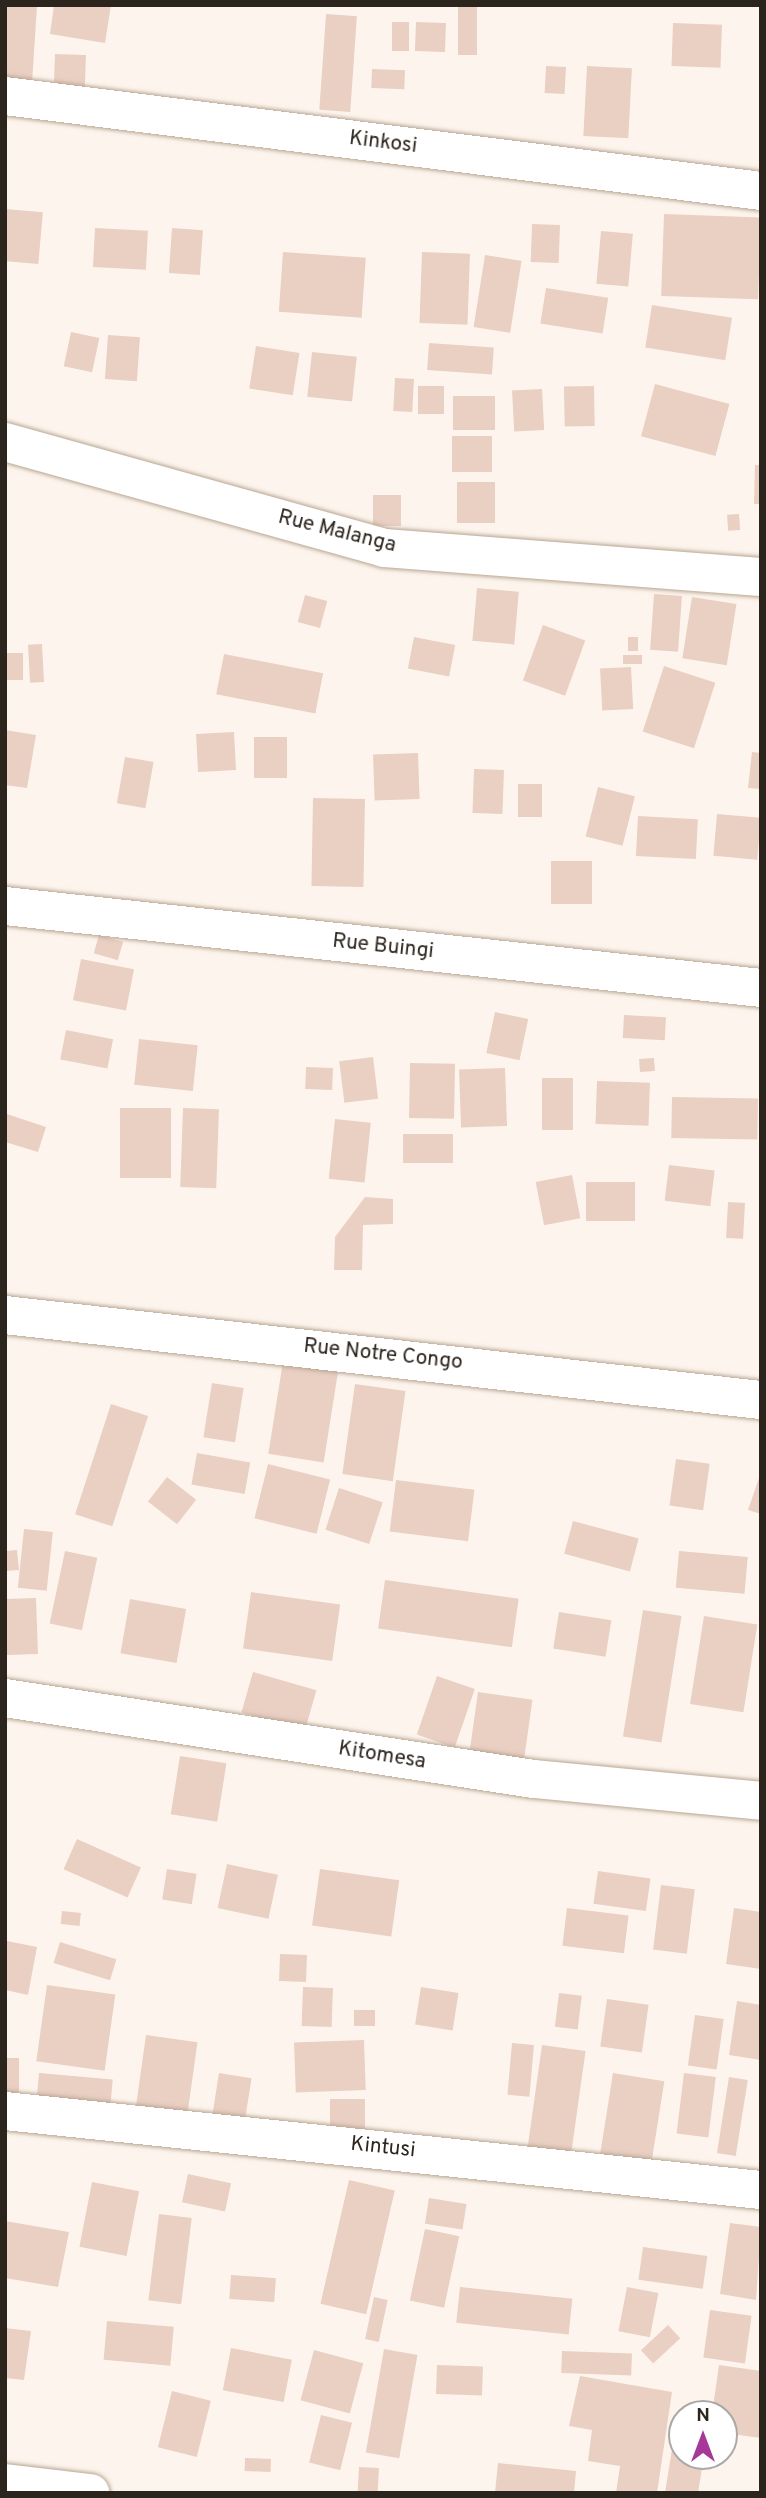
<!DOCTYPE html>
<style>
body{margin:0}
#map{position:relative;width:766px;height:2498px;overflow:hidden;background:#fdf5ed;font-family:Overpass,sans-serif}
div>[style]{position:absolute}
.building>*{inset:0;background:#eacfc3;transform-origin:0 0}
.roads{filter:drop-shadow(0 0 2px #b9a693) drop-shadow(0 0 2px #b9a693)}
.street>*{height:38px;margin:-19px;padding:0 19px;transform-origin:19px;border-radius:19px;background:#fff}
span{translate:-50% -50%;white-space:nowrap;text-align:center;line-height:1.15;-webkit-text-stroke:6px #fff;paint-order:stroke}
.street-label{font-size:21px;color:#2c251e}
.frame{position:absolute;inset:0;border:7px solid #2c251e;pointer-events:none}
.north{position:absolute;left:668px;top:2400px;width:70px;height:70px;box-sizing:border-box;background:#fff;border:2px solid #aba8a5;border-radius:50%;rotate:0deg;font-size:19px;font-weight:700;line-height:28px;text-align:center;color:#2c251e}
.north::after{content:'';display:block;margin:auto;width:24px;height:32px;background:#a63998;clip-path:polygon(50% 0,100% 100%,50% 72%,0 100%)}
</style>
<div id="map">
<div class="building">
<i style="clip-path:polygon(5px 5px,37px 6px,32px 83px,5px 81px)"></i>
<i style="clip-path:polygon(54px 5px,111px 5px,105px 43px,50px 34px)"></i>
<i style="left:458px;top:5px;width:19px;height:50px"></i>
<i style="left:326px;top:14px;width:31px;height:96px;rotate:4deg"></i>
<i style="left:392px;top:22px;width:17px;height:29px"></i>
<i style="left:416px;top:22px;width:30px;height:29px;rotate:2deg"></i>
<i style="left:673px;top:23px;width:49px;height:43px;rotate:2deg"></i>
<i style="left:55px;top:54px;width:31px;height:34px;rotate:2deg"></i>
<i style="left:546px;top:66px;width:20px;height:27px;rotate:3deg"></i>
<i style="left:587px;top:66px;width:45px;height:70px;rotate:3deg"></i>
<i style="left:372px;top:69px;width:33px;height:19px;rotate:2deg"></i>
<i style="left:5px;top:209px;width:38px;height:52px;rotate:5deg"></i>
<i style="left:664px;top:214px;width:97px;height:82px;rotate:2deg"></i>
<i style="left:532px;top:224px;width:28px;height:38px;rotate:2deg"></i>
<i style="left:95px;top:228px;width:53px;height:39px;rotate:3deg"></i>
<i style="left:172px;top:228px;width:31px;height:45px;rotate:4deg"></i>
<i style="left:601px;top:231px;width:32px;height:53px;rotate:5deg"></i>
<i style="left:283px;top:252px;width:83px;height:60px;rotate:4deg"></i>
<i style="left:422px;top:252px;width:48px;height:71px;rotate:2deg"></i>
<i style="left:485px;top:255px;width:37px;height:73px;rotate:9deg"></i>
<i style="left:546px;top:288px;width:63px;height:36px;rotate:9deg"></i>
<i style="left:652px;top:305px;width:81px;height:43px;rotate:9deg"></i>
<i style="left:71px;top:332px;width:29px;height:35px;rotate:12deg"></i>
<i style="left:108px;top:335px;width:32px;height:44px;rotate:4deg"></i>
<i style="left:429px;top:343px;width:65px;height:27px;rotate:4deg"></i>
<i style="left:256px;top:346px;width:44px;height:43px;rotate:9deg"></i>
<i style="left:312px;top:352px;width:45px;height:45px;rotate:6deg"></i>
<i style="left:395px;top:378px;width:19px;height:33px;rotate:3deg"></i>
<i style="left:655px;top:384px;width:77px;height:54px;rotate:15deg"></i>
<i style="left:418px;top:386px;width:26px;height:28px"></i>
<i style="left:594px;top:386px;width:40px;height:30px;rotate:89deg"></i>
<i style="left:542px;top:389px;width:41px;height:30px;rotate:87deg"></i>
<i style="left:453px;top:396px;width:42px;height:34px"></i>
<i style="left:452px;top:436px;width:40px;height:36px"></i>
<i style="clip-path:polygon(755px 465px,761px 465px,761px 504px,754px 504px)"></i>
<i style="left:457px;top:482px;width:38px;height:41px"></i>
<i style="left:373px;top:495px;width:28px;height:31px"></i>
<i style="left:739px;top:514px;width:16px;height:12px;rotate:86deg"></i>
<i style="left:477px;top:588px;width:42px;height:53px;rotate:5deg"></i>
<i style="left:654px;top:594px;width:28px;height:56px;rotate:4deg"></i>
<i style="left:305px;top:595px;width:23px;height:28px;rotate:15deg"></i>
<i style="left:692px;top:597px;width:45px;height:62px;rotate:9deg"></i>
<i style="left:543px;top:625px;width:45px;height:59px;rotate:20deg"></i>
<i style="left:414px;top:637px;width:42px;height:32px;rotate:11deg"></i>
<i style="left:628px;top:637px;width:10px;height:14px"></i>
<i style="left:42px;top:644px;width:38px;height:14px;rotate:87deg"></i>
<i style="left:6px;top:653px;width:17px;height:27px"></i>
<i style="left:224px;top:654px;width:101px;height:41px;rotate:11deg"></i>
<i style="left:623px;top:655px;width:19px;height:9px"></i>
<i style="left:664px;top:666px;width:54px;height:69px;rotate:18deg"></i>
<i style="left:631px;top:667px;width:42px;height:31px;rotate:87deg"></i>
<i style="clip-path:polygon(5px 730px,36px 735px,27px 788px,5px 785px)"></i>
<i style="left:234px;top:732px;width:38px;height:38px;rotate:87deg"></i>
<i style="left:254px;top:737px;width:33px;height:41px"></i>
<i style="clip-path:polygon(752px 752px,761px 753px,761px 789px,748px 788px)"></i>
<i style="left:418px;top:753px;width:46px;height:45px;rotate:88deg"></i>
<i style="left:125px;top:757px;width:29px;height:47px;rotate:10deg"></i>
<i style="left:474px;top:769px;width:30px;height:44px;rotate:2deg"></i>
<i style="left:542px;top:784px;width:33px;height:24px;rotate:90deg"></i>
<i style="left:598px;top:787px;width:38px;height:51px;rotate:14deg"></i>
<i style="left:313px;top:798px;width:52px;height:88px;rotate:1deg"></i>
<i style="left:717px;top:814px;width:44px;height:42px;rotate:5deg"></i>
<i style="left:638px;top:816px;width:60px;height:40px;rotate:3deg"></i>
<i style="left:551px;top:861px;width:41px;height:43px"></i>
<i style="left:99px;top:935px;width:25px;height:19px;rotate:16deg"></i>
<i style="left:81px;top:959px;width:54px;height:42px;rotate:11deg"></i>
<i style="left:495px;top:1012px;width:34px;height:42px;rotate:12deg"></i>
<i style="left:624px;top:1015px;width:42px;height:23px;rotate:3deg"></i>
<i style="left:66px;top:1030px;width:48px;height:30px;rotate:11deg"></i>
<i style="left:139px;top:1039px;width:59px;height:46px;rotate:6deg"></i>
<i style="left:373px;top:1057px;width:42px;height:34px;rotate:83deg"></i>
<i style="left:654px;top:1058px;width:13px;height:15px;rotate:86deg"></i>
<i style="left:410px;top:1063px;width:45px;height:55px;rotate:1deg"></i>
<i style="left:306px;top:1067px;width:27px;height:22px;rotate:2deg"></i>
<i style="left:505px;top:1068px;width:58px;height:46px;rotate:88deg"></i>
<i style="left:542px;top:1078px;width:31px;height:52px"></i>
<i style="left:597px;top:1081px;width:53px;height:43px;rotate:2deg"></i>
<i style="left:672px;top:1097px;width:86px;height:41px;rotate:1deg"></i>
<i style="left:120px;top:1108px;width:51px;height:70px"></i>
<i style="left:183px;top:1108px;width:36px;height:79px;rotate:2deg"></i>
<i style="clip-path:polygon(7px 1114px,46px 1127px,38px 1152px,5px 1142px)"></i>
<i style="left:335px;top:1119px;width:36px;height:60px;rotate:6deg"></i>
<i style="left:403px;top:1134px;width:50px;height:29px"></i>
<i style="left:669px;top:1165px;width:46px;height:36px;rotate:7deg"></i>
<i style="left:572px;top:1175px;width:44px;height:37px;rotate:79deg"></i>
<i style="left:635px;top:1182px;width:39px;height:49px;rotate:90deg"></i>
<i style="clip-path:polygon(365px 1197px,393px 1199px,393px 1224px,363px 1225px,362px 1270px,334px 1270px,335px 1237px)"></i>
<i style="left:728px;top:1202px;width:17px;height:36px;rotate:3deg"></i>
<i style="left:284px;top:1355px;width:56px;height:100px;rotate:9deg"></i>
<i style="left:212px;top:1383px;width:32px;height:55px;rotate:9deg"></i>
<i style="left:355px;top:1384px;width:51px;height:91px;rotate:8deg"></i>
<i style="left:111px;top:1404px;width:39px;height:116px;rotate:18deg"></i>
<i style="left:197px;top:1453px;width:54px;height:32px;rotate:10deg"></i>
<i style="left:676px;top:1459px;width:34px;height:47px;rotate:8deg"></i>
<i style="left:268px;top:1464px;width:64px;height:56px;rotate:14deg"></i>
<i style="clip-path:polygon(760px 1475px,761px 1475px,761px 1514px,748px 1510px)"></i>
<i style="left:167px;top:1477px;width:37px;height:31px;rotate:38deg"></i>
<i style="left:396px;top:1480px;width:79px;height:52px;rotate:7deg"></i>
<i style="left:339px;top:1488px;width:46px;height:44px;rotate:18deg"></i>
<i style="left:573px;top:1521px;width:68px;height:34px;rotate:15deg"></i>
<i style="left:24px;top:1529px;width:29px;height:59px;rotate:6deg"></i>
<i style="clip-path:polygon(17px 1550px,19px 1570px,6px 1571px,6px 1551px)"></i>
<i style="left:65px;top:1551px;width:33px;height:74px;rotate:12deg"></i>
<i style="left:679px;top:1551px;width:69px;height:37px;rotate:5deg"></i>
<i style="left:385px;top:1580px;width:135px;height:49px;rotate:8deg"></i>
<i style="left:251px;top:1592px;width:90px;height:57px;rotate:8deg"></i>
<i style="left:36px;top:1598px;width:56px;height:31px;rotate:88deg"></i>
<i style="left:130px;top:1599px;width:57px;height:55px;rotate:10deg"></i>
<i style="left:643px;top:1610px;width:39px;height:128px;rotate:9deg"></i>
<i style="left:559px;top:1612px;width:53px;height:37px;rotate:9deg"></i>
<i style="left:704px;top:1616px;width:54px;height:89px;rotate:9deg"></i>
<i style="left:253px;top:1672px;width:66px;height:42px;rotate:16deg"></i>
<i style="left:437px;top:1676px;width:40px;height:62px;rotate:19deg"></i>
<i style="left:478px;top:1692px;width:55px;height:60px;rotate:8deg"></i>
<i style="left:180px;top:1756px;width:47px;height:59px;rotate:9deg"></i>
<i style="left:77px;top:1839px;width:70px;height:33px;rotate:24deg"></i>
<i style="left:227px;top:1864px;width:52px;height:45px;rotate:12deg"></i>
<i style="left:167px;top:1869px;width:30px;height:31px;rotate:9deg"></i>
<i style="left:320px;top:1869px;width:80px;height:57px;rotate:8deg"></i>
<i style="left:598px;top:1871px;width:53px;height:33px;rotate:8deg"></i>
<i style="left:661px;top:1885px;width:34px;height:65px;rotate:7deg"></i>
<i style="left:567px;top:1908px;width:62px;height:38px;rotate:7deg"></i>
<i style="clip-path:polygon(734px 1908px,761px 1912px,761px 1969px,726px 1964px)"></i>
<i style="left:62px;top:1911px;width:19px;height:13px;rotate:6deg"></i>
<i style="clip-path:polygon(7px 1941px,37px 1947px,28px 1995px,5px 1990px)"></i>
<i style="left:60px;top:1942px;width:59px;height:22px;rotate:17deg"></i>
<i style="left:280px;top:1954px;width:27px;height:27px;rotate:2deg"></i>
<i style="left:47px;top:1985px;width:69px;height:77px;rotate:8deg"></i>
<i style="left:303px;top:1987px;width:30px;height:39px;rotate:2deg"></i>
<i style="left:421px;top:1987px;width:38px;height:38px;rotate:9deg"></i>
<i style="left:559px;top:1993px;width:23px;height:34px;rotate:7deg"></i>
<i style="left:607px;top:1999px;width:42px;height:48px;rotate:8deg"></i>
<i style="clip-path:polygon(737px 2001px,761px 2005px,761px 2060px,729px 2055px)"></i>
<i style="left:354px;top:2010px;width:21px;height:16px"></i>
<i style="left:695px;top:2015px;width:29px;height:51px;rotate:8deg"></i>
<i style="left:146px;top:2035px;width:52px;height:76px;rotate:8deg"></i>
<i style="left:364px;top:2040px;width:50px;height:70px;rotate:88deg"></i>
<i style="left:512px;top:2043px;width:22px;height:52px;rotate:5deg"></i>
<i style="left:542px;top:2045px;width:44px;height:108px;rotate:8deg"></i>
<i style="left:5px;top:2058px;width:14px;height:47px"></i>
<i style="left:39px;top:2073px;width:74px;height:31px;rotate:5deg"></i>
<i style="left:219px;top:2073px;width:33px;height:44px;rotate:9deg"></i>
<i style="left:613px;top:2073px;width:52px;height:90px;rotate:9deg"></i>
<i style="left:684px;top:2073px;width:32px;height:61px;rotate:7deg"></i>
<i style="left:729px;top:2077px;width:19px;height:77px;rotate:9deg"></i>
<i style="left:330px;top:2099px;width:35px;height:43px"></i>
<i style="left:188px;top:2174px;width:44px;height:29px;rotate:12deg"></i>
<i style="left:349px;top:2180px;width:47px;height:127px;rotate:13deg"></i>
<i style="left:92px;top:2182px;width:48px;height:66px;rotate:11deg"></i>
<i style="left:429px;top:2198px;width:38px;height:26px;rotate:9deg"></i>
<i style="left:159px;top:2214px;width:33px;height:87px;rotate:7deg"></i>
<i style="clip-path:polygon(5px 2221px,69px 2232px,58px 2287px,5px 2278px)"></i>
<i style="clip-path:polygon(730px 2223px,761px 2227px,756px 2300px,720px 2294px)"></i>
<i style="left:425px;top:2229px;width:35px;height:73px;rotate:12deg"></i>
<i style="left:643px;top:2247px;width:65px;height:33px;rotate:8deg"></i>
<i style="left:231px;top:2275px;width:45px;height:24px;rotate:4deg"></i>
<i style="left:460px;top:2287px;width:113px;height:36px;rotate:6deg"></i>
<i style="left:627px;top:2287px;width:32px;height:45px;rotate:11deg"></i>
<i style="left:374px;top:2297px;width:14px;height:43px;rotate:12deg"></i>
<i style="left:710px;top:2310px;width:42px;height:48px;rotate:8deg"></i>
<i style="left:107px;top:2321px;width:67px;height:39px;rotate:5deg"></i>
<i style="left:668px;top:2325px;width:18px;height:37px;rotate:47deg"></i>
<i style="clip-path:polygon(5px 2328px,31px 2331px,24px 2380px,5px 2378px)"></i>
<i style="left:231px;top:2348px;width:62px;height:43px;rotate:11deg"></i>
<i style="left:384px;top:2349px;width:34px;height:105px;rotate:10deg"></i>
<i style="left:314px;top:2350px;width:51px;height:52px;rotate:15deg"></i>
<i style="left:562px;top:2351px;width:70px;height:22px;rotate:2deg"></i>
<i style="left:437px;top:2365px;width:46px;height:29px;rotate:2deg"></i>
<i style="clip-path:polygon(719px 2365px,761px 2371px,761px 2438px,724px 2433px,724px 2414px,712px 2414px)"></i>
<i style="clip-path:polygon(580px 2376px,672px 2392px,657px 2493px,616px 2493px,620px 2466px,588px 2461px,592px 2430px,569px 2426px)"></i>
<i style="left:172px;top:2391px;width:40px;height:58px;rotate:14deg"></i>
<i style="left:321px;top:2415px;width:32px;height:49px;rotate:14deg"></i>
<i style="clip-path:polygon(672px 2449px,682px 2450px,682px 2456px,704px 2456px,698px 2493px,665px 2493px)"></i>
<i style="left:245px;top:2458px;width:26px;height:13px;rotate:2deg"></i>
<i style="clip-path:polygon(498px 2463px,576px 2471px,574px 2493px,495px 2493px)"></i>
<i style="left:359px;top:2467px;width:20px;height:26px;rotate:3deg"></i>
</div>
<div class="roads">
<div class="street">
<i style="left:5px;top:96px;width:762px;rotate:7.16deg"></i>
<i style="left:5px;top:442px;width:394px;rotate:15.6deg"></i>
<i style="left:384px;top:548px;width:378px;rotate:4.4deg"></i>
<i style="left:5px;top:906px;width:760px;rotate:6.19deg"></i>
<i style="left:5px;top:1315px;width:761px;rotate:6.42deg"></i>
<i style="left:5px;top:1698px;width:535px;rotate:8.71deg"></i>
<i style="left:534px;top:1779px;width:228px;rotate:5.5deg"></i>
<i style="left:5px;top:2111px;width:760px;rotate:5.97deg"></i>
<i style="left:5px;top:2483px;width:86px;rotate:6.7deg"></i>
</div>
</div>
<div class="street-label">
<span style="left:383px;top:143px;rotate:7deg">Kinkosi</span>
<span style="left:337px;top:532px;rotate:14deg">Rue Malanga</span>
<span style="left:383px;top:947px;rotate:6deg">Rue Buingi</span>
<span style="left:383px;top:1355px;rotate:6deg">Rue Notre Congo</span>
<span style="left:382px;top:1756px;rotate:9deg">Kitomesa</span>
<span style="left:383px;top:2148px;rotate:6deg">Kintusi</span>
</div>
<div class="frame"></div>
<div class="north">N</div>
</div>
